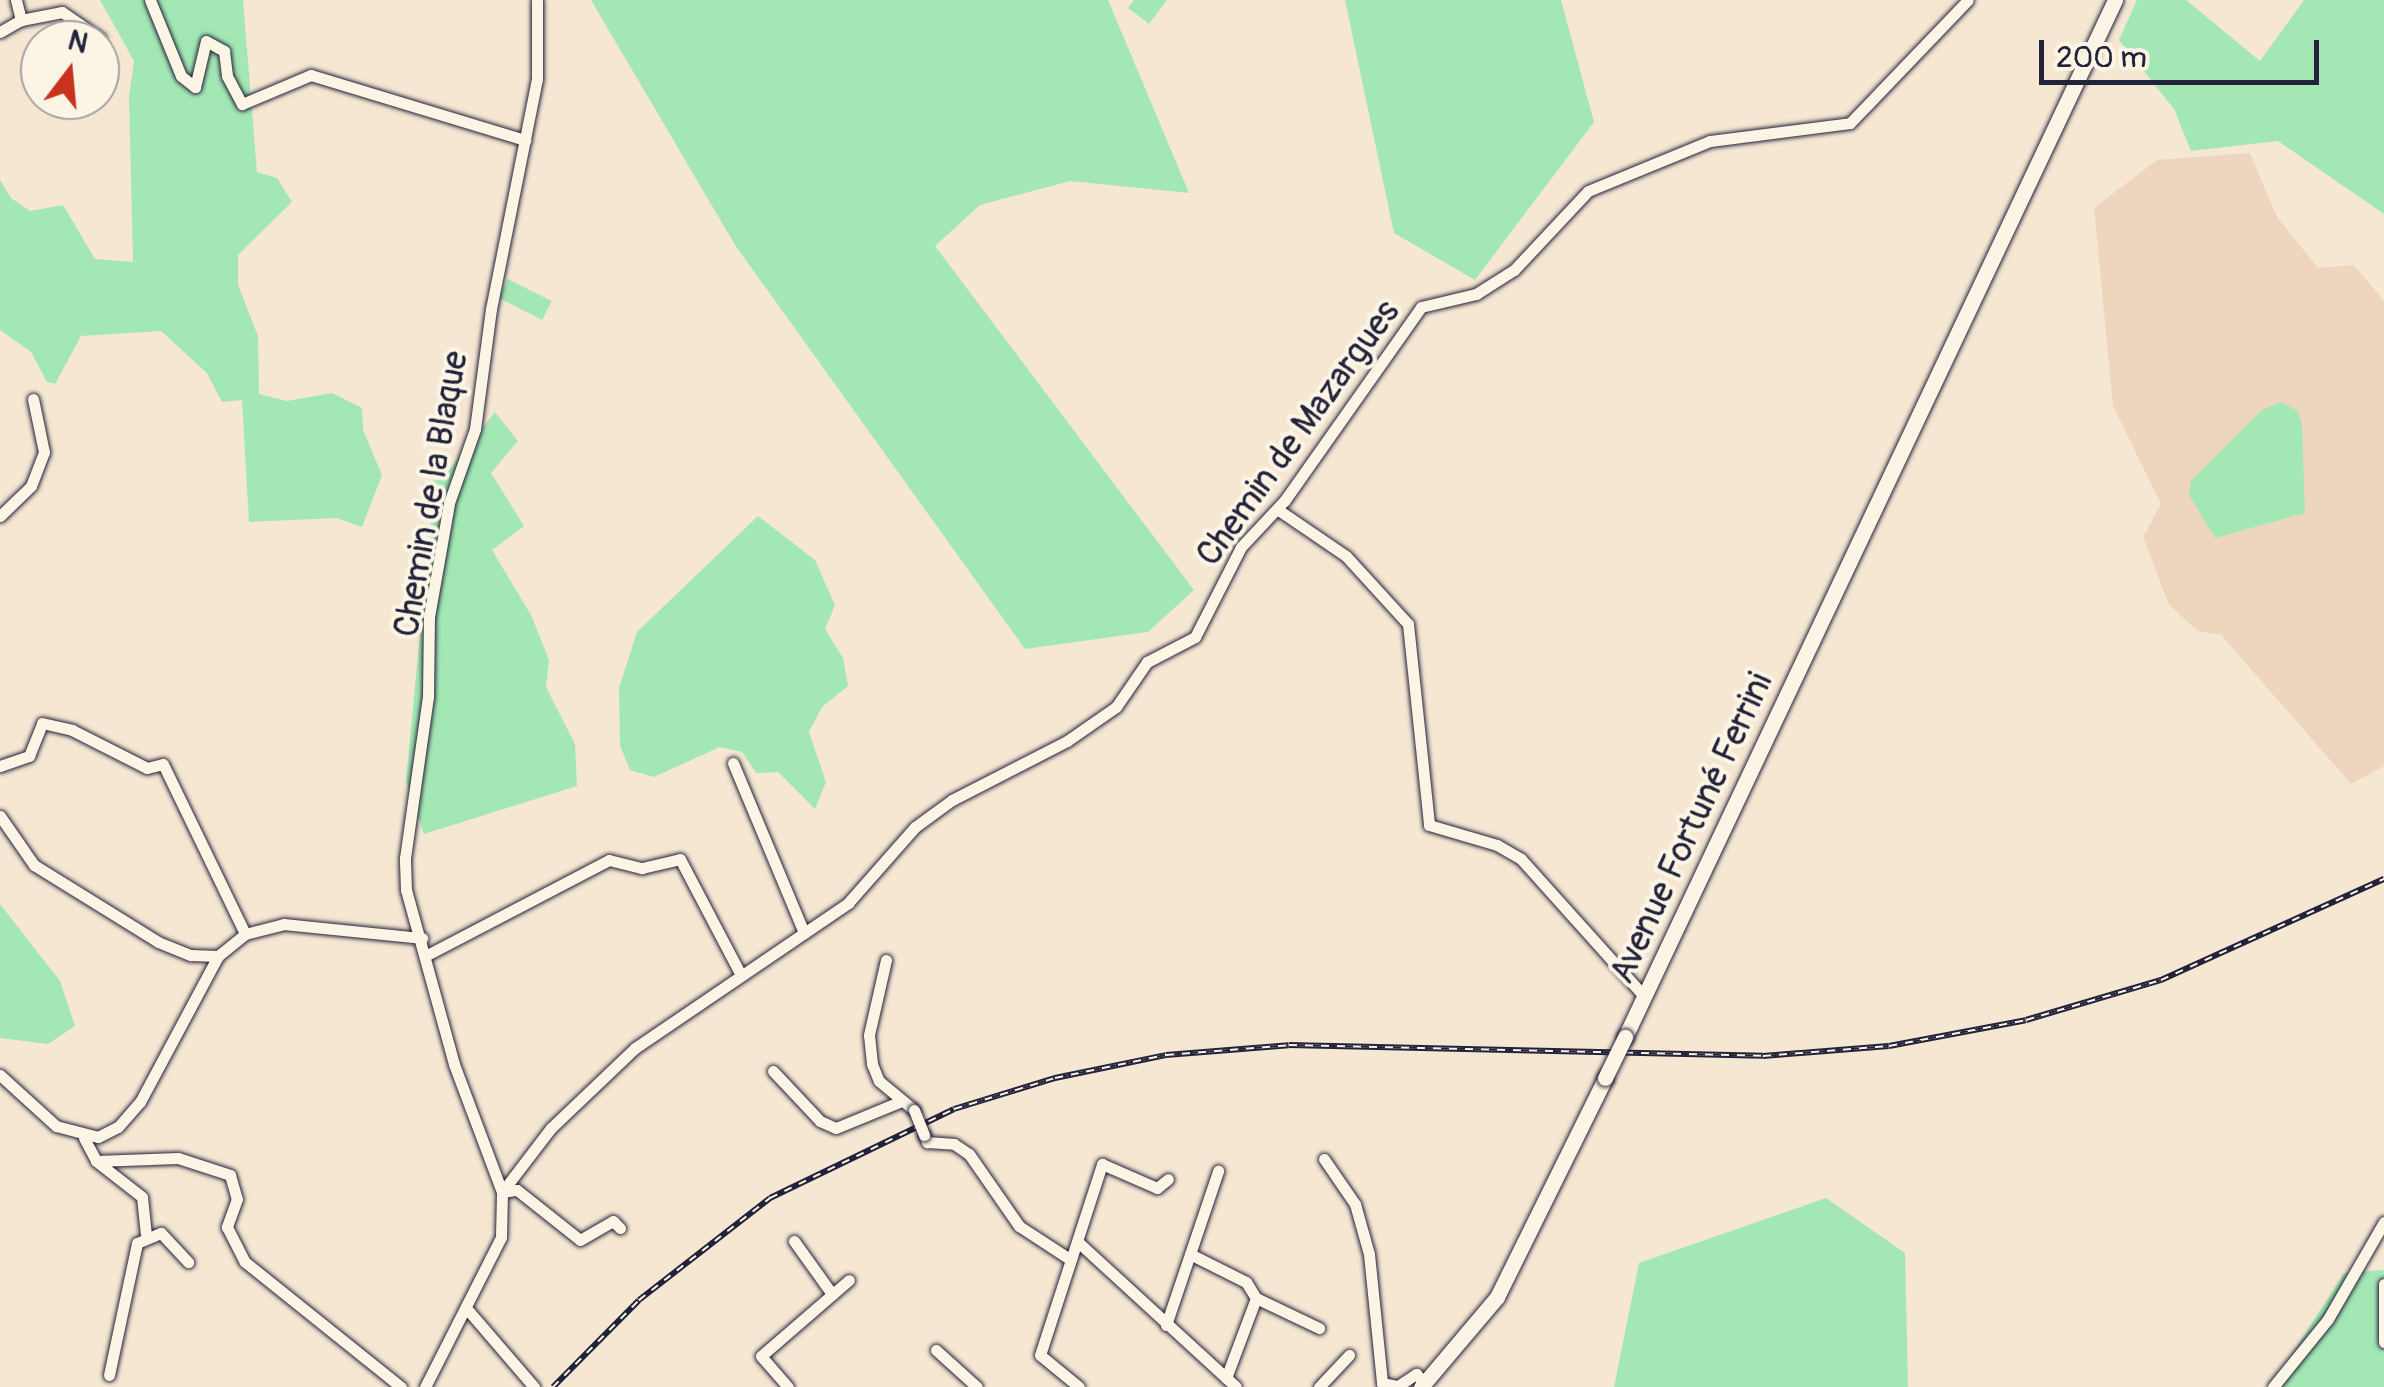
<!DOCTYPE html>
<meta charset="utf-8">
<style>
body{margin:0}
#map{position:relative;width:2384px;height:1387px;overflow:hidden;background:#f6e7d3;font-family:Pangolin,sans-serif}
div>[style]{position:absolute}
.built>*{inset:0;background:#eed6be}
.green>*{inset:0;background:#a3e8b4;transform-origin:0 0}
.roads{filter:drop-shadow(0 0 2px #22223b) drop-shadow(0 0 2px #22223b)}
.minor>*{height:11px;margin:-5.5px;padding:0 5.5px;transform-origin:5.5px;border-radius:5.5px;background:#fcf5e5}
.secondary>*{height:15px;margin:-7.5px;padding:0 7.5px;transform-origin:7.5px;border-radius:7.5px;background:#fcf5e5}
.rail>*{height:6px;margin-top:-3px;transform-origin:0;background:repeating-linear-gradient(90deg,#fcf5e5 0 8px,#22223b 0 16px);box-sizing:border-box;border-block:2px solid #22223b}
.bridges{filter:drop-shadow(0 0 2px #22223b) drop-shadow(0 0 2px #22223b)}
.minor-bridge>*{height:11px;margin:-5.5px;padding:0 5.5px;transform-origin:5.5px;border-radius:5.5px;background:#fcf5e5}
.secondary-bridge>*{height:15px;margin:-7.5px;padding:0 7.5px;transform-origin:7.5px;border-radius:7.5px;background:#fcf5e5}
span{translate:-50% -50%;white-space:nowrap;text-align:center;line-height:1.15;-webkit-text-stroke:8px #fcf5e5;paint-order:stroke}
.street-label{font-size:35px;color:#22223b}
.north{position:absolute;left:20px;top:20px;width:100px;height:100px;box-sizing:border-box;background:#fcf5e5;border:2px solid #a5a1a1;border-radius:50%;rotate:16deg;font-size:28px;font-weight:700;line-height:40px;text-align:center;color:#22223b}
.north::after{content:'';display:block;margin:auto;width:35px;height:45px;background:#c8321e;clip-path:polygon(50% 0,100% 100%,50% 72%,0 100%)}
.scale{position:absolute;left:2039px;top:40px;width:280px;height:45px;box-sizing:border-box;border:5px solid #22223b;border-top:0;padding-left:12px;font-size:30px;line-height:35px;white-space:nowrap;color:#22223b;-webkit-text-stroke:8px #fcf5e5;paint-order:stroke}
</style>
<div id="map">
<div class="built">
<i style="clip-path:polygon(2250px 153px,2277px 217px,2318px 268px,2354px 265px,2384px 301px,2384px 766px,2351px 784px,2221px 635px,2198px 631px,2169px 605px,2143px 537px,2161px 504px,2113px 406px,2094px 208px,2157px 160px)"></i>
</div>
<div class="green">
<i style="clip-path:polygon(100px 0,243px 0,257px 172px,277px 178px,292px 202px,238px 255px,238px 285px,258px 336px,259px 394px,287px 401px,332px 393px,362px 408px,363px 430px,382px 475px,362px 527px,336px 518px,249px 522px,242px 400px,222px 402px,207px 373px,161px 331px,81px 336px,55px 384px,47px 382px,31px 352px,0 330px,0 180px,11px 198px,30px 211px,63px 205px,95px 259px,133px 262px,129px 97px,134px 61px)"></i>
<i style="clip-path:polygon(591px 0,1108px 0,1189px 193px,1070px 181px,980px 205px,935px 246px,1194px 590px,1148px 632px,1025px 649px,735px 245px)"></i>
<i style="clip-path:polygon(1134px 0,1167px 0,1149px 24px,1128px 8px)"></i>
<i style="clip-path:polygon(1345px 0,1561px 0,1594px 122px,1475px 280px,1394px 233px)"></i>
<i style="clip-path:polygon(2137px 0,2186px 0,2260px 61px,2304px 0,2384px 0,2384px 214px,2278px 141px,2191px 151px,2174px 109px,2119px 40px)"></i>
<i style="left:508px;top:279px;width:49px;height:21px;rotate:27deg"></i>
<i style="clip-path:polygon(2281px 402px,2298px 411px,2302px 426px,2305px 513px,2215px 538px,2189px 495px,2191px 481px,2262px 410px)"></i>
<i style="clip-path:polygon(495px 412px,518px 441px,491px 473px,524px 526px,492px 550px,531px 615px,549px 660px,546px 687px,575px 744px,577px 786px,424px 834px,406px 781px,431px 518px,422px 483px,442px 479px)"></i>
<i style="clip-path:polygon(758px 516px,815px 560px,835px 605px,825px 629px,843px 658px,848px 686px,822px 707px,809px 732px,826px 782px,815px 809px,778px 772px,756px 773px,742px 752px,720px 747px,654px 777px,630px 770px,620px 746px,619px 688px,637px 632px)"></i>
<i style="clip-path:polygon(0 904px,60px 981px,75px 1026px,48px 1044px,0 1038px)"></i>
<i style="clip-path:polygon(1826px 1198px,1905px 1253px,1908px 1387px,1614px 1387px,1639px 1263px)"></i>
<i style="clip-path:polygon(2384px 1270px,2384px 1387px,2271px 1387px,2344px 1273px)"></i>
</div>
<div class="roads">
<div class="minor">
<i style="left:16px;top:0;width:21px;rotate:76deg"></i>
<i style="left:21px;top:20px;width:42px;rotate:-11deg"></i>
<i style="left:62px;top:12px;width:46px;rotate:34.4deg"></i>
<i style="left:150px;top:0;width:82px;rotate:67.8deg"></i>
<i style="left:181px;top:76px;width:18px;rotate:38deg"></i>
<i style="left:195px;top:87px;width:47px;rotate:-76.6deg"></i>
<i style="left:206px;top:41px;width:21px;rotate:29deg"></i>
<i style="left:224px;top:51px;width:25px;rotate:83deg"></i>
<i style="left:227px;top:76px;width:32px;rotate:62deg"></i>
<i style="left:242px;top:104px;width:75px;rotate:-22.8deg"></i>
<i style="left:311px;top:75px;width:224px;rotate:16.9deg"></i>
<i style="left:0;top:32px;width:24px;rotate:-30deg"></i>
<i style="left:1277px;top:509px;width:83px;rotate:34.3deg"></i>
<i style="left:1346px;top:556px;width:92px;rotate:47.6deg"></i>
<i style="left:1408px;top:624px;width:202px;rotate:84deg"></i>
<i style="left:1429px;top:825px;width:71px;rotate:16.4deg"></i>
<i style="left:1497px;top:845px;width:28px;rotate:30deg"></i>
<i style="left:1521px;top:859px;width:184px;rotate:48.1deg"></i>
<i style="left:0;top:516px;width:43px;rotate:-44.1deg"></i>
<i style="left:31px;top:486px;width:36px;rotate:-69deg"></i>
<i style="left:44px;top:452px;width:54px;rotate:-101.7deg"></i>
<i style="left:733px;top:763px;width:184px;rotate:67.3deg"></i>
<i style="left:0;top:766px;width:31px;rotate:-19deg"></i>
<i style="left:29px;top:756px;width:35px;rotate:-68deg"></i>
<i style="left:42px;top:723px;width:31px;rotate:13deg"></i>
<i style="left:72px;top:730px;width:84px;rotate:26.9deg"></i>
<i style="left:147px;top:768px;width:16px;rotate:-14deg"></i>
<i style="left:163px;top:764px;width:189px;rotate:64.2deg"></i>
<i style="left:0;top:816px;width:60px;rotate:55.2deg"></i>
<i style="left:34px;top:865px;width:146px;rotate:31.8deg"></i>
<i style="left:158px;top:942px;width:35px;rotate:22deg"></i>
<i style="left:191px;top:955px;width:27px;rotate:2deg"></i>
<i style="left:427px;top:955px;width:205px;rotate:-27.6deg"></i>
<i style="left:609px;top:860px;width:34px;rotate:14deg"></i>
<i style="left:642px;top:868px;width:39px;rotate:-13deg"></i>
<i style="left:680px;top:859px;width:131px;rotate:62.3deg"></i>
<i style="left:886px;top:960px;width:77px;rotate:102.8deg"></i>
<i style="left:869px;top:1035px;width:29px;rotate:84deg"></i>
<i style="left:872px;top:1064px;width:18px;rotate:68deg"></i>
<i style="left:879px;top:1081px;width:45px;rotate:39.6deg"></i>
<i style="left:773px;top:1071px;width:69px;rotate:46.8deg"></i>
<i style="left:820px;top:1121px;width:17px;rotate:24deg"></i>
<i style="left:836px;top:1128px;width:68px;rotate:-22.4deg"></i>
<i style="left:0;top:1075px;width:76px;rotate:42.3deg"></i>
<i style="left:56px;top:1126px;width:43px;rotate:14.7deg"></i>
<i style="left:98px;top:1137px;width:22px;rotate:-27deg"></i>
<i style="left:118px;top:1127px;width:33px;rotate:-49deg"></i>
<i style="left:140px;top:1102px;width:166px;rotate:-61.9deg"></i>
<i style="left:218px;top:956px;width:35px;rotate:-39deg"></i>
<i style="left:245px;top:934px;width:40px;rotate:-14.4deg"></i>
<i style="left:284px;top:924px;width:139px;rotate:5.8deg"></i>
<i style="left:924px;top:1135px;width:8px;rotate:67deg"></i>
<i style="left:927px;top:1142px;width:27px;rotate:4deg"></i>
<i style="left:954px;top:1144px;width:18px;rotate:34deg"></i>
<i style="left:969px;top:1154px;width:88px;rotate:55.2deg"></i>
<i style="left:1019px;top:1226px;width:62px;rotate:33.2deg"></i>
<i style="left:84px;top:1138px;width:26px;rotate:62deg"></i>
<i style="left:96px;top:1161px;width:58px;rotate:38deg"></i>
<i style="left:142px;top:1197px;width:37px;rotate:84deg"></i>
<i style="left:1324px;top:1159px;width:55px;rotate:55.4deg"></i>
<i style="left:1355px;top:1204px;width:52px;rotate:74.4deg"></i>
<i style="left:1369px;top:1254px;width:130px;rotate:84.2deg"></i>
<i style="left:1382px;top:1383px;width:16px;rotate:11deg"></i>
<i style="left:1398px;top:1386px;width:22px;rotate:-34deg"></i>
<i style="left:1416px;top:1374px;width:13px;rotate:45deg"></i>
<i style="left:96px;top:1161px;width:82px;rotate:-2.1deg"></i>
<i style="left:178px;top:1158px;width:55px;rotate:18.1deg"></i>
<i style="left:230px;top:1175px;width:25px;rotate:74deg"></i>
<i style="left:237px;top:1199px;width:30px;rotate:110deg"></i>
<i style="left:227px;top:1227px;width:39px;rotate:63deg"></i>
<i style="left:245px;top:1262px;width:200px;rotate:38.7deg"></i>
<i style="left:502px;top:1192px;width:81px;rotate:-52.6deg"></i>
<i style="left:551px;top:1128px;width:116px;rotate:-43.6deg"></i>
<i style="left:635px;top:1048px;width:258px;rotate:-34.2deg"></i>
<i style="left:848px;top:903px;width:101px;rotate:-48.6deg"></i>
<i style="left:915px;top:827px;width:46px;rotate:-36.1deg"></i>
<i style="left:952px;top:800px;width:129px;rotate:-27.2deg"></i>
<i style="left:1067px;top:741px;width:60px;rotate:-34.8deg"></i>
<i style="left:1116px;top:707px;width:55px;rotate:-55.4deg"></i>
<i style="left:1147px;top:662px;width:54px;rotate:-27.5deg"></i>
<i style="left:1195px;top:637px;width:101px;rotate:-62.9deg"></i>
<i style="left:1241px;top:547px;width:64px;rotate:-46.9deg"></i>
<i style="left:1285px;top:500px;width:236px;rotate:-54.8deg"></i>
<i style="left:1421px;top:307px;width:57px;rotate:-13.3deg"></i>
<i style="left:1476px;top:294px;width:45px;rotate:-32.3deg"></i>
<i style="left:1514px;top:270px;width:108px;rotate:-46.9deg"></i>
<i style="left:1588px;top:191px;width:132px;rotate:-22.3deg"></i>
<i style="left:1710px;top:141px;width:141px;rotate:-7.3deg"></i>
<i style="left:1850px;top:123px;width:170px;rotate:-46.2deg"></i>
<i style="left:502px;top:1192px;width:15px;rotate:-8deg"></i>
<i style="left:517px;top:1190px;width:80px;rotate:38.4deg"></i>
<i style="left:580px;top:1240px;width:38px;rotate:-30deg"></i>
<i style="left:613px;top:1221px;width:10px;rotate:45deg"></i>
<i style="left:794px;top:1241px;width:65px;rotate:54.4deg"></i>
<i style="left:1078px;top:1242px;width:214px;rotate:42.5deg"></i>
<i style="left:1190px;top:1254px;width:63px;rotate:26.6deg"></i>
<i style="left:1246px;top:1282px;width:19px;rotate:58deg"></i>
<i style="left:1256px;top:1298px;width:70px;rotate:25.5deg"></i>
<i style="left:2384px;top:1284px;width:58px;rotate:90deg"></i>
<i style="left:467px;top:1309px;width:103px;rotate:49.3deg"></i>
<i style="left:1166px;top:1325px;width:163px;rotate:-71.3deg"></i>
<i style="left:936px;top:1350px;width:55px;rotate:42.1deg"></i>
<i style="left:109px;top:1375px;width:135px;rotate:-78deg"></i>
<i style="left:137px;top:1243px;width:26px;rotate:-23deg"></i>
<i style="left:161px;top:1233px;width:40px;rotate:47deg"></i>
<i style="left:1226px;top:1378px;width:85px;rotate:-69.4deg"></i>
<i style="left:425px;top:1387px;width:168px;rotate:-63.1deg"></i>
<i style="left:501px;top:1237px;width:45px;rotate:-88.7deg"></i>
<i style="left:502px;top:1192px;width:137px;rotate:-110.6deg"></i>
<i style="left:454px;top:1064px;width:180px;rotate:-105.4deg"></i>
<i style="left:406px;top:890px;width:32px;rotate:-92deg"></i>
<i style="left:405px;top:858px;width:163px;rotate:-81.9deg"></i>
<i style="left:428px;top:697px;width:80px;rotate:-89.3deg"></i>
<i style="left:429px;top:617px;width:116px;rotate:-80deg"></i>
<i style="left:449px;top:503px;width:78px;rotate:-70.6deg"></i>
<i style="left:475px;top:429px;width:121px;rotate:-82.4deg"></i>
<i style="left:491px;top:309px;width:235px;rotate:-78.7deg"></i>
<i style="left:537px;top:79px;width:79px;rotate:-90deg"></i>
<i style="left:788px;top:1387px;width:41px;rotate:-131.1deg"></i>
<i style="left:761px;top:1356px;width:116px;rotate:-40.8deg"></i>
<i style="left:1079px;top:1387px;width:50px;rotate:-140.6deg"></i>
<i style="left:1040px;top:1355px;width:201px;rotate:-72deg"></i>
<i style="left:1102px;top:1164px;width:60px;rotate:23.6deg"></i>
<i style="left:1157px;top:1188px;width:14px;rotate:-39deg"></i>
<i style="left:1319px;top:1387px;width:44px;rotate:-46.8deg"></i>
<i style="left:2273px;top:1387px;width:87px;rotate:-51deg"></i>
<i style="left:2328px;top:1319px;width:112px;rotate:-60deg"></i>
</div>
<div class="secondary">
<i style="left:1625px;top:1037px;width:1147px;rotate:-64.71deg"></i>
<i style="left:1421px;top:1387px;width:118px;rotate:-49.8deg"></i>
<i style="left:1497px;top:1297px;width:244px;rotate:-63.7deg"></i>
</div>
</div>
<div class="rail">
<i style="left:553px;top:1387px;width:122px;rotate:-45.3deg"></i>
<i style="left:639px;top:1300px;width:166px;rotate:-37.9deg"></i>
<i style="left:770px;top:1198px;width:204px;rotate:-25.8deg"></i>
<i style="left:954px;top:1109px;width:106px;rotate:-17.1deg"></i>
<i style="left:1055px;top:1078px;width:113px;rotate:-11.7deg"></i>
<i style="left:1166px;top:1055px;width:123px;rotate:-4.6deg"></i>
<i style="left:1289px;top:1045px;width:474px;rotate:1.3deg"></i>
<i style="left:1763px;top:1056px;width:126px;rotate:-4.5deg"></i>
<i style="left:1889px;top:1046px;width:139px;rotate:-10.7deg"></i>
<i style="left:2026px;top:1020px;width:141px;rotate:-16.5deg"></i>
<i style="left:2161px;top:980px;width:245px;rotate:-24.4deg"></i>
</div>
<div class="bridges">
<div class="minor-bridge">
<i style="left:914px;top:1110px;width:27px;rotate:68deg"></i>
</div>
<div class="secondary-bridge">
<i style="left:1605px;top:1078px;width:46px;rotate:-64deg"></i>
</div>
</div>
<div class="street-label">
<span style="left:1298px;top:433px;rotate:-54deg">Chemin de Mazargues</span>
<span style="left:431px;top:494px;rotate:-80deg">Chemin de la Blaque</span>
<span style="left:1691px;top:828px;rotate:-65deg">Avenue Fortuné Ferrini</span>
</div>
<div class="north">N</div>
<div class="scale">200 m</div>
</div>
